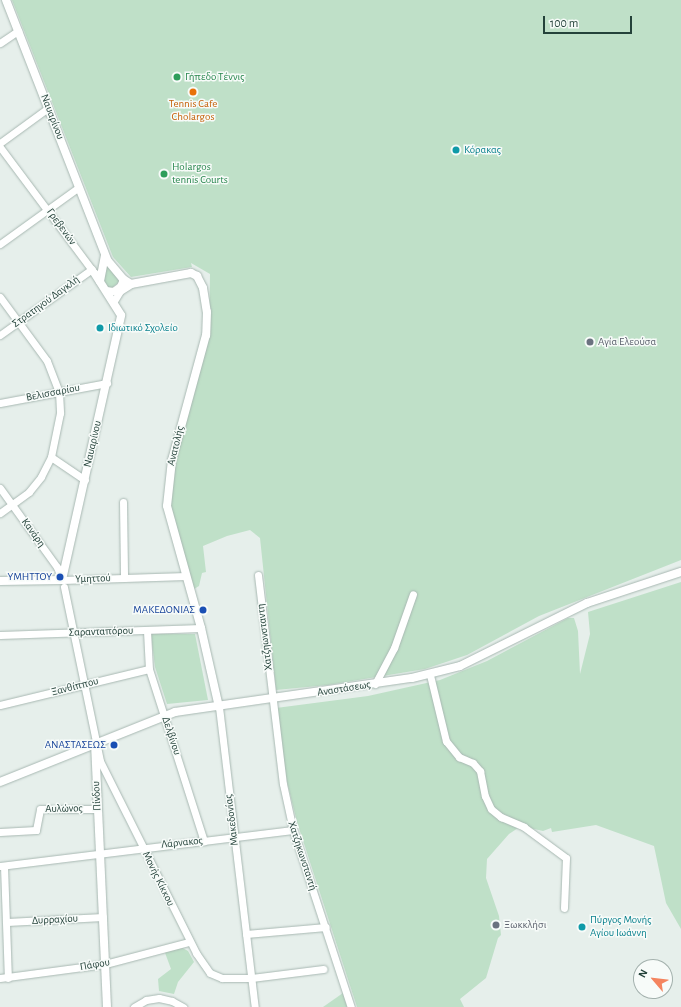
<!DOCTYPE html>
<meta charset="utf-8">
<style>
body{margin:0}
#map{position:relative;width:681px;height:1007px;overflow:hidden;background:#e6efeb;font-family:"Alegreya Sans",sans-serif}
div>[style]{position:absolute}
.green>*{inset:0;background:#bfe0c8}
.roads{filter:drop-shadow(0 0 1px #a8b8b2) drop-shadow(0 0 1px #a8b8b2)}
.minor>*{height:7px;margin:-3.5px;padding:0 3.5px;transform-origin:3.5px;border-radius:3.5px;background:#fff}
.tertiary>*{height:8px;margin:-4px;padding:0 4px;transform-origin:4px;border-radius:4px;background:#fff}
.dots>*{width:11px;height:11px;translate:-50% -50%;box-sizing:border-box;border:2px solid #f7fbf9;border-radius:50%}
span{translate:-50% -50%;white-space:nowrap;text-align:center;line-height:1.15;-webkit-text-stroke:3px #f7fbf9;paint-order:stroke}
.leisure-label{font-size:11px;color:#27864d}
.left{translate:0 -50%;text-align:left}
.food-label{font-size:11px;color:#c56008}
.street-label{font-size:11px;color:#24423a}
.culture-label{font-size:11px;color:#0d838f}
.worship-label{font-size:11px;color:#5b616d}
.transit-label{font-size:11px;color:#164399}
.right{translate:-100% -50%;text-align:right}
.north{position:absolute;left:633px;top:959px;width:40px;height:40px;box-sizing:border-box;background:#f7fbf9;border:1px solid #a3b1ad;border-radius:50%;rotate:298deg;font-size:11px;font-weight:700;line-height:16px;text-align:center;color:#24423a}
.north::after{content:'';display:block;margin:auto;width:14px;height:18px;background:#f4845f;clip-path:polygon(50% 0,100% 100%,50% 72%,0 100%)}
.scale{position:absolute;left:543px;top:16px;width:89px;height:18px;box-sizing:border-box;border:2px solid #24423a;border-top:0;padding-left:5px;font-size:12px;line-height:14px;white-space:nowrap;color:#24423a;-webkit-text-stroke:3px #f7fbf9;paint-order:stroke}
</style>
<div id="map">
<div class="green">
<i style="clip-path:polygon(12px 0,681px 0,681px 560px,539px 616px,467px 655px,425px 669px,328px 685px,276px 690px,260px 538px,250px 530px,227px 536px,203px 546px,206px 572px,202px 573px,199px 586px,194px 589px,173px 526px,169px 491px,174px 460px,209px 338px,210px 274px,191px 263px,192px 267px,131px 277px,113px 257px)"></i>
<i style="clip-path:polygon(106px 264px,121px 280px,112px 288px,107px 288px,104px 283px)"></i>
<i style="clip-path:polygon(681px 582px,681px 929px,666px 903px,654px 846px,596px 825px,552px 832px,551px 828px,543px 831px,521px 826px,509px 834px,487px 859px,486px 878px,499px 916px,501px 935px,498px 938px,486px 978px,460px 999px,464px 1007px,357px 1007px,297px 822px,287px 782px,276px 708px,368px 696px,440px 680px,487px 661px,568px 618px,574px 618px,578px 631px,580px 674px,590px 634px,588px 612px)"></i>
<i style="clip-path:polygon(151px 634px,195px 634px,208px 700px,167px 704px,155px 667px)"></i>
<i style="clip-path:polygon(179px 946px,188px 951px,194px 962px,178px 982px,174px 994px,159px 991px,158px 979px,171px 969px,164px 950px)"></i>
<i style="clip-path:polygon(343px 993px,347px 1007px,323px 1007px)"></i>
</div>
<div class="roads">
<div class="minor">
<i style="left:0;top:43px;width:22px;rotate:-34deg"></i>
<i style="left:0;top:143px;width:59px;rotate:-36.1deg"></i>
<i style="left:0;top:147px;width:159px;rotate:53.2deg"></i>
<i style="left:0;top:244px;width:97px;rotate:-35.8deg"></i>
<i style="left:106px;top:290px;width:7px;rotate:8deg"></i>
<i style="left:113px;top:291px;width:9px;rotate:-36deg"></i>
<i style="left:120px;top:286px;width:8px;rotate:-67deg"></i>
<i style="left:0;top:297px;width:79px;rotate:53.7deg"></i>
<i style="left:47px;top:361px;width:33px;rotate:69deg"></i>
<i style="left:59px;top:392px;width:21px;rotate:87deg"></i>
<i style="left:60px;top:413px;width:45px;rotate:101.6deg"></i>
<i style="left:51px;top:457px;width:22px;rotate:117deg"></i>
<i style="left:41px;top:477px;width:19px;rotate:129deg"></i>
<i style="left:29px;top:492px;width:36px;rotate:144deg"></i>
<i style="left:114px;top:301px;width:12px;rotate:-59deg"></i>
<i style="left:120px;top:291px;width:13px;rotate:-32deg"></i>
<i style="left:0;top:335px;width:113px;rotate:-35.7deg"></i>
<i style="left:0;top:403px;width:109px;rotate:-10.6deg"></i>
<i style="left:51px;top:457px;width:41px;rotate:34.1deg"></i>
<i style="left:0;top:488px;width:97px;rotate:54.2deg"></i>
<i style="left:57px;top:567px;width:14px;rotate:69deg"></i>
<i style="left:62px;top:580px;width:124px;rotate:-1.8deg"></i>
<i style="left:123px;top:502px;width:76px;rotate:89.2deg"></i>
<i style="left:258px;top:575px;width:210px;rotate:83.2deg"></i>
<i style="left:283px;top:784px;width:47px;rotate:77.7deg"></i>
<i style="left:293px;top:830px;width:186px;rotate:71.9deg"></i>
<i style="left:64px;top:587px;width:178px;rotate:78.3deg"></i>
<i style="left:100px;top:761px;width:215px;rotate:63.4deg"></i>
<i style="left:196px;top:953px;width:24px;rotate:55deg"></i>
<i style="left:210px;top:973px;width:13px;rotate:23deg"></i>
<i style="left:222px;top:978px;width:29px"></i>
<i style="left:251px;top:978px;width:73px;rotate:-7.1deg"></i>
<i style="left:147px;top:631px;width:38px;rotate:87deg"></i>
<i style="left:149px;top:669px;width:181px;rotate:72.3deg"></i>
<i style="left:0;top:635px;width:201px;rotate:-2deg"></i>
<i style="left:430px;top:675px;width:68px;rotate:76.4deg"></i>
<i style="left:446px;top:741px;width:21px;rotate:51deg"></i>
<i style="left:459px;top:757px;width:15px;rotate:23deg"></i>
<i style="left:473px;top:763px;width:11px;rotate:49deg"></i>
<i style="left:480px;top:771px;width:25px;rotate:79deg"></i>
<i style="left:485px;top:796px;width:14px;rotate:65deg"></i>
<i style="left:491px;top:809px;width:13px;rotate:39deg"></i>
<i style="left:501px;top:817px;width:25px;rotate:23deg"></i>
<i style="left:524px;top:827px;width:52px;rotate:36.4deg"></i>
<i style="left:566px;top:858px;width:50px;rotate:92.3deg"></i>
<i style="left:375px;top:684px;width:41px;rotate:-62.2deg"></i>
<i style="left:394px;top:648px;width:57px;rotate:-70.6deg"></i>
<i style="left:0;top:705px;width:153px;rotate:-13.6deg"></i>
<i style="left:219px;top:707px;width:302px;rotate:83.2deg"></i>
<i style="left:0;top:832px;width:36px;rotate:-3deg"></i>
<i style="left:36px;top:830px;width:21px;rotate:-79deg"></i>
<i style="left:40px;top:809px;width:58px"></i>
<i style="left:0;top:866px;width:295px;rotate:-7deg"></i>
<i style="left:4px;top:866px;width:112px;rotate:88deg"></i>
<i style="left:7px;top:922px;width:96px;rotate:-3deg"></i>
<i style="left:246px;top:934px;width:80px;rotate:-5deg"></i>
<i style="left:0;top:978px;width:106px;rotate:-7.6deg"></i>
<i style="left:105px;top:964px;width:87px;rotate:-14.7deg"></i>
<i style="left:134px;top:1007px;width:14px;rotate:-30deg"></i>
<i style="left:146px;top:1000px;width:13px;rotate:-9deg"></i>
<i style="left:159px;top:998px;width:13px;rotate:13deg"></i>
<i style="left:172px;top:1001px;width:13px;rotate:29deg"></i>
</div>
<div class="tertiary">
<i style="left:6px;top:0;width:280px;rotate:68.7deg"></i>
<i style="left:108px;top:261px;width:23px;rotate:50deg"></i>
<i style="left:123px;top:279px;width:9px;rotate:32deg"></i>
<i style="left:131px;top:284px;width:61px;rotate:-10.4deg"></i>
<i style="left:191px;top:273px;width:7px;rotate:27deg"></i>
<i style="left:197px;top:276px;width:13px;rotate:63deg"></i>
<i style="left:203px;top:288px;width:24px;rotate:81deg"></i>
<i style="left:207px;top:312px;width:23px;rotate:92deg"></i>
<i style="left:206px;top:335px;width:130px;rotate:105.2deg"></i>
<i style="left:172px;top:460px;width:46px;rotate:96.2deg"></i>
<i style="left:167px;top:506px;width:127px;rotate:74.4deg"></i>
<i style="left:201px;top:628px;width:81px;rotate:77.2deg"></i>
<i style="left:100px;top:281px;width:25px;rotate:-79deg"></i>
<i style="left:0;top:581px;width:62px;rotate:-0.9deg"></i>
<i style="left:62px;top:580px;width:271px;rotate:-77.4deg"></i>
<i style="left:121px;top:315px;width:49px;rotate:-122.4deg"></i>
<i style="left:95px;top:743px;width:264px;rotate:87.4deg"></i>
<i style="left:0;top:782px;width:188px;rotate:-21.8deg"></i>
<i style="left:175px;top:712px;width:239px;rotate:-8.2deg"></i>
<i style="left:412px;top:678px;width:49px;rotate:-14deg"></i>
<i style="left:460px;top:666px;width:142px;rotate:-26.4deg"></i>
<i style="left:587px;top:603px;width:99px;rotate:-18.3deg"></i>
</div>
</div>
<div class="dots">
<i style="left:177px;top:77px;background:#2e9e5b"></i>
<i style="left:193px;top:92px;background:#e8710a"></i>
<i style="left:456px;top:150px;background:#0f9aa8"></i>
<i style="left:164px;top:174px;background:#2e9e5b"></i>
<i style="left:100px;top:328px;background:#0f9aa8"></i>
<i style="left:590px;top:342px;background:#6b7280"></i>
<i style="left:60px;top:577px;background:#1a4fb4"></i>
<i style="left:203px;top:610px;background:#1a4fb4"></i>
<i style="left:114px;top:745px;background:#1a4fb4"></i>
<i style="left:496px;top:925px;background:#6b7280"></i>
<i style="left:582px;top:927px;background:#0f9aa8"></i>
</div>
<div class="leisure-label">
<span class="left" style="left:185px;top:77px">Γήπεδο Τέννις</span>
<span class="left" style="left:172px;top:174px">Holargos<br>tennis Courts</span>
</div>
<div class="food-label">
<span style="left:193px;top:111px">Tennis Cafe<br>Cholargos</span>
</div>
<div class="street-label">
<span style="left:52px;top:117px;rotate:69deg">Ναυαρίνου</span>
<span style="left:61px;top:227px;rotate:54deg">Γρεβενών</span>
<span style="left:46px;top:302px;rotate:-36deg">Στρατηγού Δαγκλή</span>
<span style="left:53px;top:393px;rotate:-11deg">Βελισσαρίου</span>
<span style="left:93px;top:444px;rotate:-77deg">Ναυαρίνου</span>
<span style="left:176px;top:446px;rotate:-76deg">Ανατολής</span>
<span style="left:33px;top:533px;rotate:54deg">Κανάρη</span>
<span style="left:93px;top:579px;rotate:-2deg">Υμηττού</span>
<span style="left:101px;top:632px;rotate:-2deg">Σαρανταπόρου</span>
<span style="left:265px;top:637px;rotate:-97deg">Χατζηωνσταντη</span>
<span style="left:75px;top:687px;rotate:-14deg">Ξανθίππου</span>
<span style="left:344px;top:689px;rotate:-9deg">Αναστάσεως</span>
<span style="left:171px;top:736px;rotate:72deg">Δελβίνου</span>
<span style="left:97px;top:796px;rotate:-93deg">Πίνδου</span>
<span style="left:64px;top:809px;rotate:-1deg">Αυλώνος</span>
<span style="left:232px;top:820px;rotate:-97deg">Μακεδονίας</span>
<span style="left:182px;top:843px;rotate:-6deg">Λάρνακος</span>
<span style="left:302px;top:856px;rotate:72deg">Χατζηκωνσταντή</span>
<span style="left:158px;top:879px;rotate:64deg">Μονής Κίκκου</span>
<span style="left:55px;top:920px;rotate:-3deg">Δυρραχίου</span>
<span style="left:95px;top:965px;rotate:-10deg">Πάφου</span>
</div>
<div class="culture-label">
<span class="left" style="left:464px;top:150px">Κόρακας</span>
<span class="left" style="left:108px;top:328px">Ιδιωτικό Σχολείο</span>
<span class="left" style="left:590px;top:927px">Πύργος Μονής<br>Αγίου Ιωάννη</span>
</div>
<div class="worship-label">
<span class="left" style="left:598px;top:342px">Αγία Ελεούσα</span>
<span class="left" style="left:504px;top:925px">Ξωκκλήσι</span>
</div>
<div class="transit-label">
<span class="right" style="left:52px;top:577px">ΥΜΗΤΤΟΥ</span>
<span class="right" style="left:195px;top:610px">ΜΑΚΕΔΟΝΙΑΣ</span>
<span class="right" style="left:106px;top:745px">ΑΝΑΣΤΑΣΕΩΣ</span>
</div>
<div class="north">N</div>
<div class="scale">100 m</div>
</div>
